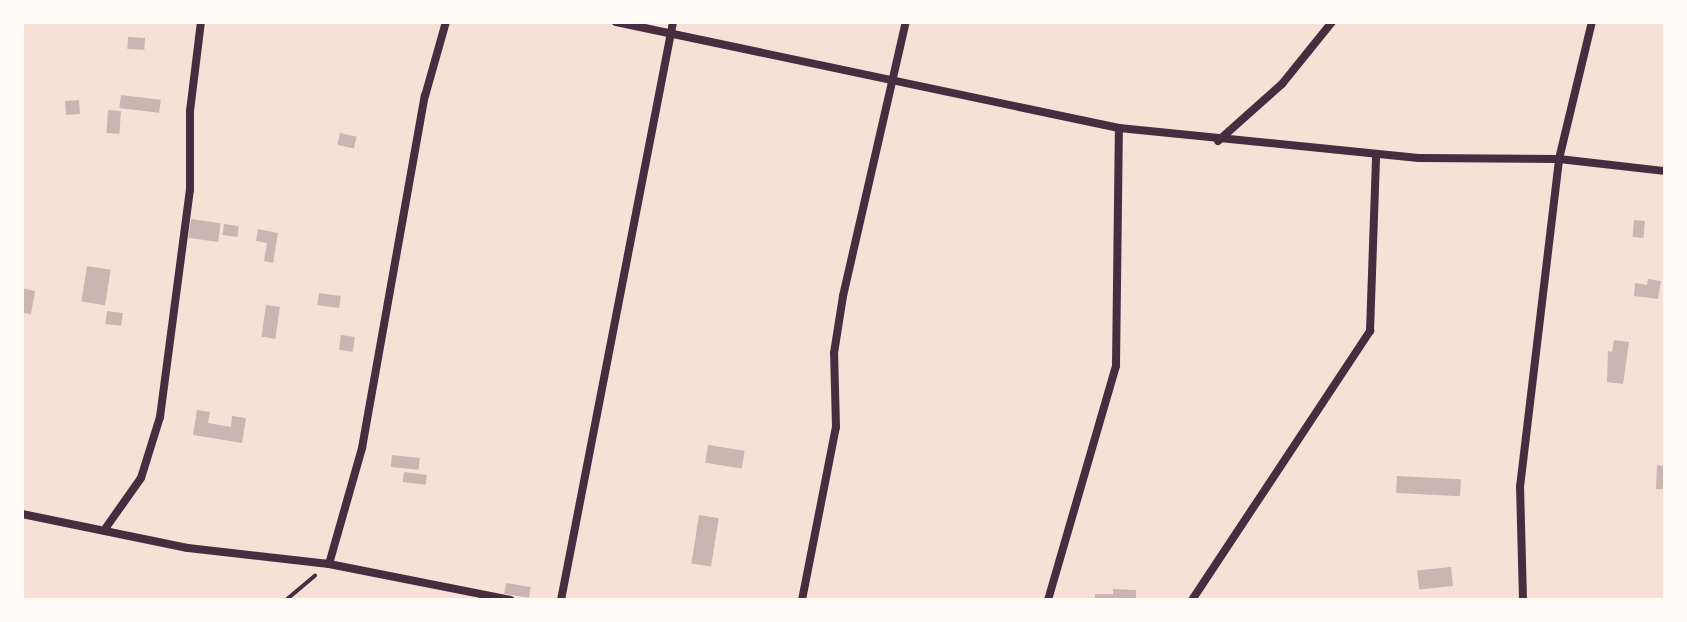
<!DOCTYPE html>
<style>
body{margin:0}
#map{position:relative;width:1687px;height:622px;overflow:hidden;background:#f7e1d7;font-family:"Work Sans",sans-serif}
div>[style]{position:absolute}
.building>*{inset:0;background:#ccb4b1;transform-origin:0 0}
.path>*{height:4px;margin:-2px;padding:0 2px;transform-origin:2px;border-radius:2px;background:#4a2c40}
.minor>*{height:8px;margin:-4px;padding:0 4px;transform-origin:4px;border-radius:4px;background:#4a2c40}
span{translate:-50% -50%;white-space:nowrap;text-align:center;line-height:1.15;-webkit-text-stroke:6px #fffaf5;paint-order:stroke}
.frame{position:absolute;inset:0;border:24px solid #fffaf5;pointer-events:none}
</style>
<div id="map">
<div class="building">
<i style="left:128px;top:37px;width:17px;height:12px;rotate:3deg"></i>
<i style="left:121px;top:95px;width:40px;height:13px;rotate:7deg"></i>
<i style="left:79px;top:100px;width:14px;height:14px;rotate:86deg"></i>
<i style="left:108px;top:110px;width:13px;height:23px;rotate:4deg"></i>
<i style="left:340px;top:133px;width:17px;height:12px;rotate:13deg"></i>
<i style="left:191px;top:219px;width:30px;height:19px;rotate:8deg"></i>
<i style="left:1634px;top:220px;width:11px;height:17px;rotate:5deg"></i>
<i style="left:224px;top:224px;width:15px;height:11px;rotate:8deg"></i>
<i style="clip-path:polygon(258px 229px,278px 233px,273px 263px,264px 261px,267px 243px,256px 241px)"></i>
<i style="left:87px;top:266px;width:24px;height:36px;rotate:9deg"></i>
<i style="clip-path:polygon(1648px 279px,1661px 281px,1658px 299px,1634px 296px,1635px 283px,1647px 285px)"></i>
<i style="clip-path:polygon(22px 288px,35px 291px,31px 314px,22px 313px)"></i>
<i style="left:319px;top:293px;width:22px;height:12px;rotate:8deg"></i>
<i style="left:266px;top:305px;width:14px;height:32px;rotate:8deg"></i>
<i style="left:107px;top:311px;width:16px;height:13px;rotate:7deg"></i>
<i style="left:341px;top:335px;width:14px;height:15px;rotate:8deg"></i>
<i style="clip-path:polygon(1614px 340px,1629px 342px,1623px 384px,1607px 382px,1608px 351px,1612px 352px)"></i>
<i style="clip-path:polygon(197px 410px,210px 412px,208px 423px,231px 427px,232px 416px,246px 418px,242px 443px,193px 435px)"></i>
<i style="left:708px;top:445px;width:37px;height:18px;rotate:9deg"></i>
<i style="left:392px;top:455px;width:28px;height:12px;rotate:6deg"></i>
<i style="clip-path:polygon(1657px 465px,1665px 466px,1665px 489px,1656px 489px)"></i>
<i style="left:404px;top:472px;width:23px;height:10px;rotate:7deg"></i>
<i style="left:1397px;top:476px;width:64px;height:17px;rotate:3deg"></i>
<i style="left:699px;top:515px;width:20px;height:49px;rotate:9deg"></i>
<i style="left:1451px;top:567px;width:19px;height:34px;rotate:84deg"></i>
<i style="left:506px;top:583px;width:25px;height:11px;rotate:9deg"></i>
<i style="clip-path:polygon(1113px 589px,1136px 590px,1136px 600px,1095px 600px,1095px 594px,1113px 594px)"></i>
</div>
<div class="path">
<i style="left:286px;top:600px;width:38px;rotate:-40deg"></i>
</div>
<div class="minor">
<i style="left:616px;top:22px;width:514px;rotate:11.9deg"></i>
<i style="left:1119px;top:128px;width:301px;rotate:5.7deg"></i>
<i style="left:1419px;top:158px;width:140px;rotate:0.4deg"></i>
<i style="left:1559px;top:159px;width:107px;rotate:6.5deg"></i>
<i style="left:1218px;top:141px;width:86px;rotate:-41.7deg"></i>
<i style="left:1282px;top:84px;width:80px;rotate:-51.1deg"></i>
<i style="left:22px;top:514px;width:169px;rotate:11.6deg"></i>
<i style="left:188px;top:548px;width:142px;rotate:6.5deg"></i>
<i style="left:329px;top:564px;width:185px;rotate:11.2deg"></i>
<i style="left:105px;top:529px;width:62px;rotate:-54.8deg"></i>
<i style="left:141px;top:478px;width:64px;rotate:-72.7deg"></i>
<i style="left:160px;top:417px;width:229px;rotate:-82.5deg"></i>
<i style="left:190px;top:190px;width:79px;rotate:-90deg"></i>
<i style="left:190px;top:111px;width:90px;rotate:-83deg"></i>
<i style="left:329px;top:564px;width:121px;rotate:-74.1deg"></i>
<i style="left:362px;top:448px;width:358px;rotate:-79.9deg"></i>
<i style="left:425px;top:96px;width:77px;rotate:-74.2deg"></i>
<i style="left:561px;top:600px;width:589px;rotate:-79.03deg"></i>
<i style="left:802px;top:600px;width:176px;rotate:-78.9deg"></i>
<i style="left:836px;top:427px;width:74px;rotate:-91.5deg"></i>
<i style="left:834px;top:353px;width:58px;rotate:-81deg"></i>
<i style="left:843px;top:296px;width:281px;rotate:-77.1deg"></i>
<i style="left:1048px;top:600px;width:244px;rotate:-73.8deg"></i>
<i style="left:1116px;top:366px;width:238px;rotate:-89.3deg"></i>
<i style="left:1192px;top:600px;width:323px;rotate:-56.5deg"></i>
<i style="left:1370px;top:331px;width:176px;rotate:-88deg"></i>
<i style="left:1523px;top:600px;width:113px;rotate:-91.5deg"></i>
<i style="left:1520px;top:487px;width:330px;rotate:-83.2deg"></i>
<i style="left:1559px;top:159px;width:141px;rotate:-76.5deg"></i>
</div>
<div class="frame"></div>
</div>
